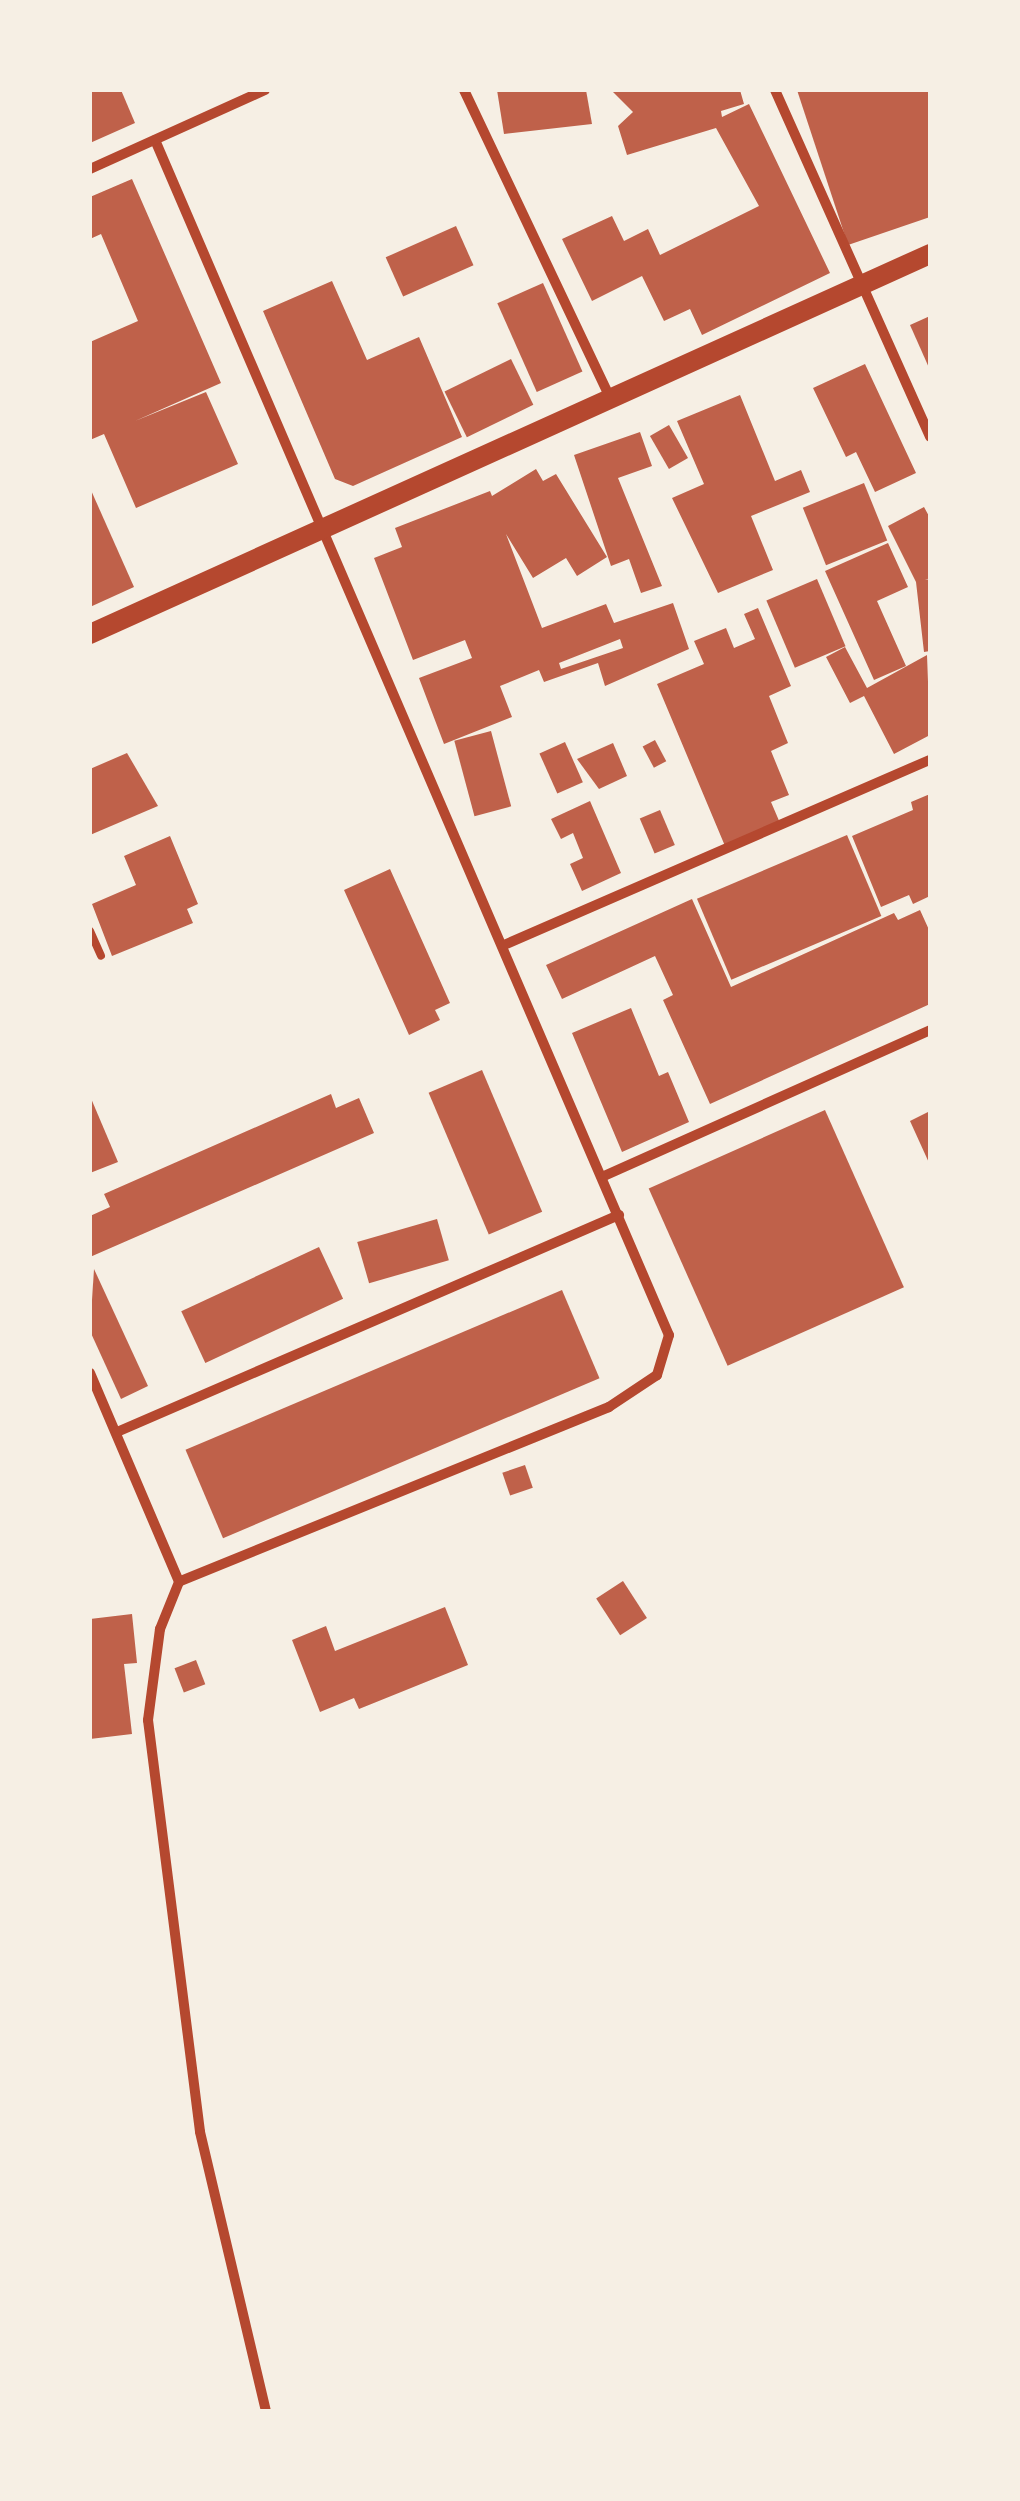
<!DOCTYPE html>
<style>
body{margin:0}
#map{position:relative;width:1020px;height:2501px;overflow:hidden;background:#f6efe4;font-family:Quicksand,sans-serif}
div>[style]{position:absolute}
.building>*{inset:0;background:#bf614a;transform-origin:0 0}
.service>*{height:8px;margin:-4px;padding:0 4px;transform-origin:4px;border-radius:4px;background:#b5482f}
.minor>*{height:10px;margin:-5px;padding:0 5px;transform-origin:5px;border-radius:5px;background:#b5482f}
.secondary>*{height:20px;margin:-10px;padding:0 10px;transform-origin:10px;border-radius:10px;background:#b5482f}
span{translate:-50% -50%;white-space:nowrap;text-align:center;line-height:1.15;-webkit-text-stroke:10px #f6efe4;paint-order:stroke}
.frame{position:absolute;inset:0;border:92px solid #f6efe4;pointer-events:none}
</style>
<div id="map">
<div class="building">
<i style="clip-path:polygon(90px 90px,121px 90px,135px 123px,90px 143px)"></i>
<i style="clip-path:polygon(497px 90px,586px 90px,592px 124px,504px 134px)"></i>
<i style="clip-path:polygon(611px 90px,740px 90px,744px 104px,721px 111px,722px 117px,749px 104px,830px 273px,702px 335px,690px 309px,664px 321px,642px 276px,592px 301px,562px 239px,612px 216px,624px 241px,648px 229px,660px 255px,759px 206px,716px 128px,627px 155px,618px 126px,633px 112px)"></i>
<i style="clip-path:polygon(797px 90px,930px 90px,930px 217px,848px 245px)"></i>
<i style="clip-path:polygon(132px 179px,221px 383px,135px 421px,206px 392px,238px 464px,136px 508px,104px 434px,90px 440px,90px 342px,138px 321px,101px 234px,90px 239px,90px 197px)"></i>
<i style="left:456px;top:226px;width:43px;height:77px;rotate:66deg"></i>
<i style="clip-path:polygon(332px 281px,367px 360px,419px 337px,462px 437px,353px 486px,335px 479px,263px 311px)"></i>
<i style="left:543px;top:283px;width:97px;height:50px;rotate:66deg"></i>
<i style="clip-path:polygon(930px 316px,930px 370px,910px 325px)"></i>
<i style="left:511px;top:359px;width:51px;height:74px;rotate:64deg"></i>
<i style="clip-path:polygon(865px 364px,916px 473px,875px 492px,856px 452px,846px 457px,813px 388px)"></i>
<i style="clip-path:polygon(740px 395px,775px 481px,801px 470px,810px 492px,751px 516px,773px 570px,718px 593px,672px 498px,704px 484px,677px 421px)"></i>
<i style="left:669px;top:425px;width:38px;height:22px;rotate:60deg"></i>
<i style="clip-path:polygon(640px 432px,652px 466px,618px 478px,662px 586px,641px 593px,629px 559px,611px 566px,574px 455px)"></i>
<i style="clip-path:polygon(evenodd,536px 469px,543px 481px,556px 474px,607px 557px,577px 576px,566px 558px,533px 578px,506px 534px,542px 628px,606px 604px,614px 623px,673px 603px,689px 649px,605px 686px,598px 663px,544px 682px,539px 670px,500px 686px,512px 717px,444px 744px,419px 678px,472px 658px,465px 640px,413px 660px,374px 558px,402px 547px,395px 528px,490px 491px,492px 496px,536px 469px,620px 639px,623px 648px,561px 669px,559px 663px,620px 639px)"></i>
<i style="left:864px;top:483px;width:62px;height:66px;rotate:68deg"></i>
<i style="clip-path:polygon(90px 488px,134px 587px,90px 607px)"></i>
<i style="clip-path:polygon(924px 507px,930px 518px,930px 578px,925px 580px,930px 579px,930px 651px,924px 652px,916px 582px,888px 526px)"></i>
<i style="clip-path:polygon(888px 543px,908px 587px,877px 601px,906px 666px,874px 680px,825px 571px)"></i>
<i style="left:817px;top:579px;width:73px;height:55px;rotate:67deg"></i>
<i style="clip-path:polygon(758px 608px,791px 686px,769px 696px,788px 743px,771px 751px,789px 795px,771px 802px,780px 823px,725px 846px,657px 684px,704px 664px,694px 641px,726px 628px,734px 648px,755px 639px,744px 614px)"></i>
<i style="clip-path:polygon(845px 647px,867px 688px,927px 655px,930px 735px,894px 754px,864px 696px,850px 703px,826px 657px)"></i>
<i style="left:491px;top:731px;width:78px;height:38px;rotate:75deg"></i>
<i style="left:655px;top:740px;width:24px;height:14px;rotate:62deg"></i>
<i style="left:565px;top:742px;width:44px;height:28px;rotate:66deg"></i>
<i style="clip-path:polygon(613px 743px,627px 776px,599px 789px,577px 759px)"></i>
<i style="clip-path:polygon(127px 753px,158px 806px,90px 835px,90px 769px)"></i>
<i style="clip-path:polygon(930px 794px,930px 896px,913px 904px,909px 895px,881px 907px,852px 836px,913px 810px,911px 802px)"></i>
<i style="clip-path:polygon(590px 801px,621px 873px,582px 891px,570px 864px,583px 858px,573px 833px,561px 839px,551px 819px)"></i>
<i style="left:660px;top:810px;width:38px;height:22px;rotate:67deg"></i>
<i style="left:847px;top:835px;width:88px;height:163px;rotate:67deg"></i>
<i style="clip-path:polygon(170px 836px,198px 904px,187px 909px,193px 923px,112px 956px,92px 904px,136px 885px,124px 856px)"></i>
<i style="clip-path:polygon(390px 869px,450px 1003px,435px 1010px,440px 1020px,409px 1035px,344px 890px)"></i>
<i style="clip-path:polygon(692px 899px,731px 987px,894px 913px,898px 920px,920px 910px,930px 932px,930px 1004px,710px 1104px,663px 1000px,673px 995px,655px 956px,562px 999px,546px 965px)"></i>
<i style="clip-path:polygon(631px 1008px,659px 1076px,668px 1072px,689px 1122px,622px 1152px,572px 1033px)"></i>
<i style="left:482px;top:1070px;width:154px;height:58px;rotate:67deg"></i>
<i style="clip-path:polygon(331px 1094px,336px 1108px,359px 1098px,374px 1133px,90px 1257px,90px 1216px,110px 1207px,104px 1194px)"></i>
<i style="clip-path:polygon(90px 1096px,118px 1162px,90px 1173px)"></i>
<i style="left:825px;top:1110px;width:194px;height:193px;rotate:66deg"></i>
<i style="clip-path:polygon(930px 1111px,930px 1165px,910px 1121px)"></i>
<i style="left:437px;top:1219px;width:43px;height:83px;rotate:74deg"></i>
<i style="left:319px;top:1247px;width:57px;height:152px;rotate:65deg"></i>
<i style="clip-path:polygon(94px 1269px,148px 1386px,121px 1399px,90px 1331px)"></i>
<i style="left:562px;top:1290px;width:96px;height:409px;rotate:67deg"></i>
<i style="left:525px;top:1465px;width:24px;height:24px;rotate:71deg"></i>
<i style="left:623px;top:1581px;width:44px;height:32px;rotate:57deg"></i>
<i style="clip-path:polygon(445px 1607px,468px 1665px,359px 1709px,354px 1698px,320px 1712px,292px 1640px,326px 1626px,335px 1651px)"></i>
<i style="clip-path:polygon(132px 1614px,137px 1663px,124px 1664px,132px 1734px,90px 1739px,90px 1619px)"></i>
<i style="left:196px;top:1660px;width:26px;height:23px;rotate:69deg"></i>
</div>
<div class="service">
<i style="left:90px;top:931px;width:27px;rotate:66deg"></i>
</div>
<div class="minor">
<i style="left:464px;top:90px;width:341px;rotate:64.6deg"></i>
<i style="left:775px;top:90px;width:380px;rotate:65.9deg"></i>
<i style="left:155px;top:140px;width:1301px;rotate:66.73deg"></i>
<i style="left:669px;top:1335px;width:42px;rotate:106.7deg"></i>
<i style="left:657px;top:1375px;width:58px;rotate:146.3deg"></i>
<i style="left:609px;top:1407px;width:464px;rotate:157.9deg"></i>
<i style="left:90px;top:169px;width:192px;rotate:-24.3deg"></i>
<i style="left:504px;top:945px;width:464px;rotate:-23.5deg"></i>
<i style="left:604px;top:1176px;width:357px;rotate:-24.1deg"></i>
<i style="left:90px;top:1373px;width:227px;rotate:66.9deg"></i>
<i style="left:179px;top:1582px;width:51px;rotate:112deg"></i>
<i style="left:160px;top:1629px;width:92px;rotate:97.5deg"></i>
<i style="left:148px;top:1720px;width:415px;rotate:82.8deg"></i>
<i style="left:200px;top:2132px;width:287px;rotate:76.7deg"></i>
<i style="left:117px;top:1432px;width:547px;rotate:-23.38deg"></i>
</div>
<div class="secondary">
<i style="left:90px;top:634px;width:922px;rotate:-24.34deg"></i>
</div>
<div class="frame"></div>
</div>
